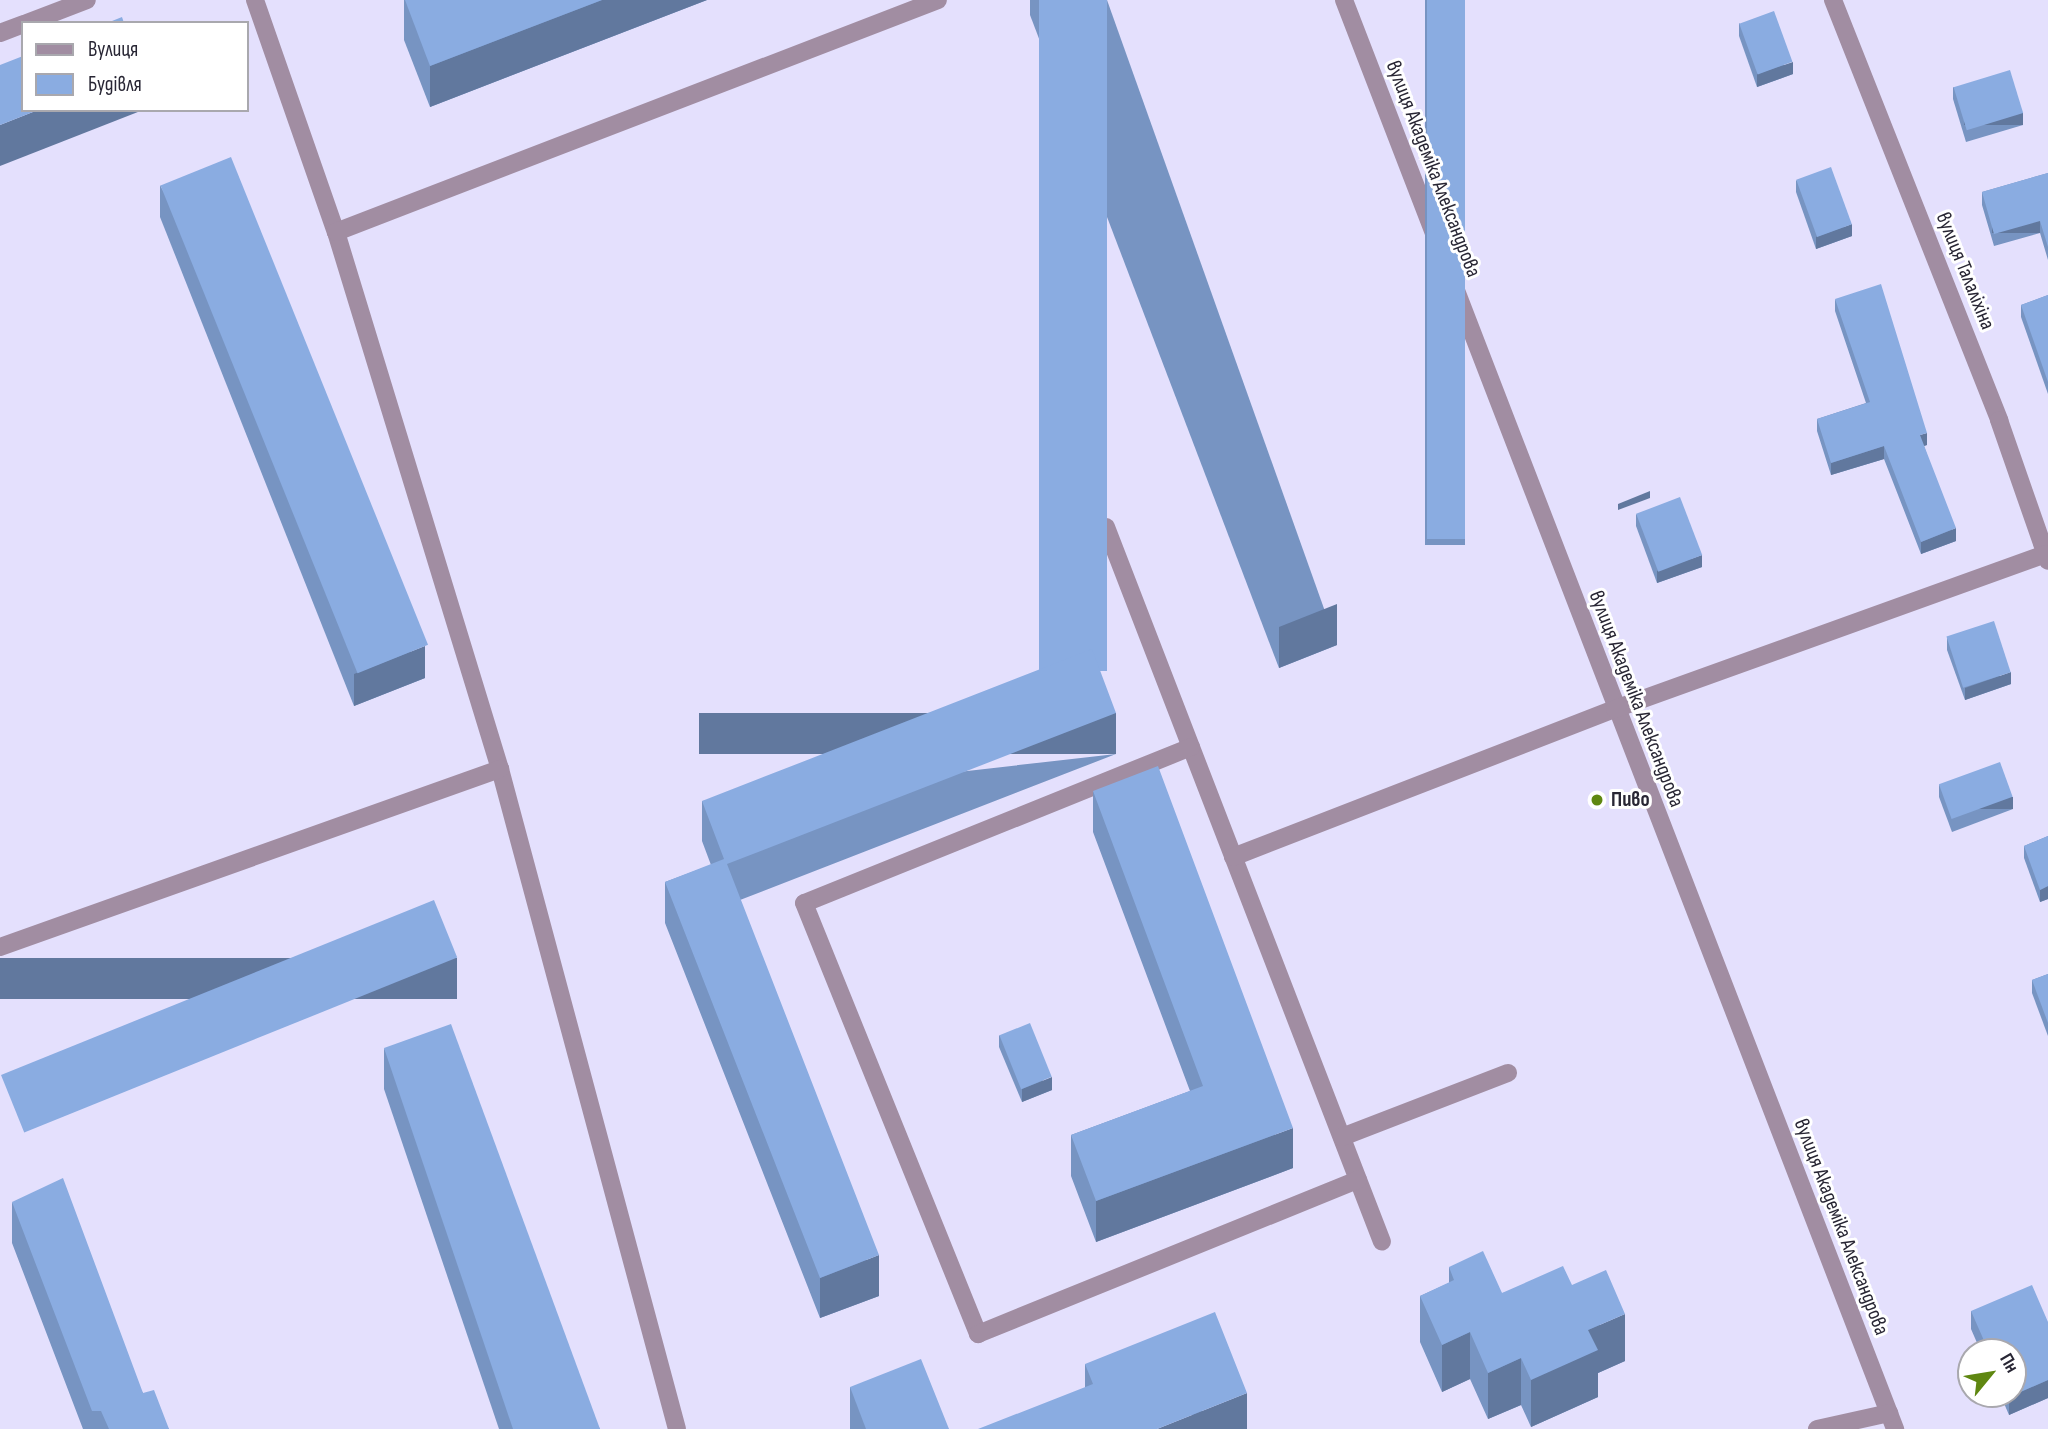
<!DOCTYPE html>
<meta charset="utf-8">
<style>
body{margin:0}
#map{position:relative;width:2048px;height:1429px;overflow:hidden;background:#e4e0fd;font-family:"Sofia Sans Condensed",sans-serif}
div>[style]{position:absolute}
.minor>*{height:18px;margin:-9px;padding:0 9px;transform-origin:9px;border-radius:9px;background:#a18da2}
.wall>*{inset:0;background:#7794c2;transform-origin:0 0}
.shaded-wall>*{inset:0;background:#61789e;transform-origin:0 0}
.building>*{inset:0;background:#8aace1;transform-origin:0 0}
.dots>*{width:19px;height:19px;translate:-50% -50%;box-sizing:border-box;border:4px solid #fff;border-radius:50%}
span{translate:-50% -50%;white-space:nowrap;text-align:center;line-height:1.15;-webkit-text-stroke:6px #fff;paint-order:stroke}
.street-label{font-size:21px;color:#282634}
.poi-label{font-size:21px;color:#282634;font-weight:700}
.left{translate:0 -50%;text-align:left}
.legend{position:absolute;left:21px;top:21px;width:228px;height:91px;box-sizing:border-box;background:#fff;border:2px solid #a9a8ae;margin:0;padding:9px 12px;list-style:none;font-size:21px;color:#282634}
.legend li{display:flex;align-items:center;gap:14px;height:35px}
.legend b{width:35px;border:2px solid #a9a8ae}
.north{position:absolute;left:1957px;top:1338px;width:70px;height:70px;box-sizing:border-box;background:#fff;border:2px solid #a9a8ae;border-radius:50%;rotate:60deg;font-size:19px;font-weight:700;line-height:28px;text-align:center;color:#282634}
.north::after{content:'';display:block;margin:auto;width:24px;height:32px;background:#5f8711;clip-path:polygon(50% 0,100% 100%,50% 72%,0 100%)}
</style>
<div id="map">
<div class="minor">
<i style="left:255px;top:0;width:246px;rotate:70.8deg"></i>
<i style="left:336px;top:232px;width:561px;rotate:73.02deg"></i>
<i style="left:500px;top:769px;width:683px;rotate:74.99deg"></i>
<i style="left:1344px;top:0;width:1532px;rotate:68.91deg"></i>
<i style="left:1833px;top:0;width:452px;rotate:68.4deg"></i>
<i style="left:1999px;top:420px;width:149px;rotate:70.8deg"></i>
<i style="left:27px;top:23px;width:64px;rotate:-21deg"></i>
<i style="left:0;top:33px;width:25px;rotate:-21deg"></i>
<i style="left:336px;top:232px;width:645px;rotate:-21.08deg"></i>
<i style="left:1106px;top:527px;width:766px;rotate:68.89deg"></i>
<i style="left:1191px;top:747px;width:417px;rotate:158deg"></i>
<i style="left:804px;top:903px;width:465px;rotate:68deg"></i>
<i style="left:978px;top:1334px;width:410px;rotate:-22.1deg"></i>
<i style="left:1233px;top:857px;width:410px;rotate:-21.2deg"></i>
<i style="left:1615px;top:709px;width:457px;rotate:-19.8deg"></i>
<i style="left:0;top:947px;width:531px;rotate:-19.6deg"></i>
<i style="left:1342px;top:1137px;width:178px;rotate:-21.1deg"></i>
<i style="left:1817px;top:1429px;width:74px;rotate:-12.5deg"></i>
</div>
<div class="wall">
<i style="clip-path:polygon(404px 0,707px 0,430px 107px,404px 40px)"></i>
<i style="clip-path:polygon(1030px 0,1107px 0,1337px 645px,1279px 668px,1030px 15px)"></i>
<i style="left:1425px;top:0;width:40px;height:545px"></i>
<i style="clip-path:polygon(1739px 23px,1793px 74px,1757px 87px,1739px 36px)"></i>
<i style="clip-path:polygon(1953px 87px,2023px 125px,1966px 142px,1953px 99px)"></i>
<i style="clip-path:polygon(2048px 173px,2048px 260px,2040px 233px,1994px 246px,1982px 205px,1982px 192px)"></i>
<i style="clip-path:polygon(1796px 180px,1852px 236px,1816px 249px,1796px 192px)"></i>
<i style="clip-path:polygon(160px 185px,425px 678px,354px 706px,160px 217px)"></i>
<i style="clip-path:polygon(2048px 295px,2048px 394px,2021px 317px,2021px 305px)"></i>
<i style="clip-path:polygon(1835px 299px,1927px 445px,1924px 446px,1956px 541px,1921px 554px,1884px 459px,1831px 475px,1817px 431px,1817px 419px,1866px 403px,1835px 311px)"></i>
<i style="clip-path:polygon(1636px 514px,1702px 567px,1657px 583px,1636px 526px)"></i>
<i style="clip-path:polygon(1947px 638px,2011px 684px,1965px 700px,1947px 650px)"></i>
<i style="clip-path:polygon(1116px 754px,740px 900px,879px 1296px,820px 1318px,665px 923px,665px 882px,711px 865px,702px 841px,702px 801px)"></i>
<i style="clip-path:polygon(1939px 785px,2013px 809px,1952px 832px,1939px 797px)"></i>
<i style="clip-path:polygon(1093px 791px,1293px 1168px,1096px 1242px,1071px 1176px,1071px 1135px,1190px 1091px,1093px 832px)"></i>
<i style="clip-path:polygon(2048px 836px,2048px 899px,2040px 902px,2024px 858px,2024px 846px)"></i>
<i style="clip-path:polygon(2048px 974px,2048px 1036px,2032px 993px,2032px 980px)"></i>
<i style="clip-path:polygon(999px 1035px,1052px 1090px,1022px 1102px,999px 1047px)"></i>
<i style="clip-path:polygon(384px 1048px,600px 1429px,499px 1429px,384px 1089px)"></i>
<i style="clip-path:polygon(12px 1202px,143px 1393px,169px 1429px,83px 1429px,12px 1243px)"></i>
<i style="clip-path:polygon(1449px 1267px,1502px 1293px,1572px 1285px,1625px 1361px,1598px 1373px,1598px 1397px,1531px 1427px,1521px 1405px,1488px 1419px,1470px 1379px,1442px 1392px,1420px 1342px,1420px 1296px,1449px 1283px)"></i>
<i style="clip-path:polygon(1971px 1311px,2048px 1322px,2048px 1398px,2009px 1415px,2000px 1394px,2013px 1394px,2013px 1352px,1981px 1352px,1971px 1329px)"></i>
<i style="clip-path:polygon(1085px 1364px,1247px 1429px,1085px 1387px)"></i>
<i style="clip-path:polygon(850px 1387px,949px 1429px,850px 1429px)"></i>
</div>
<div class="shaded-wall">
<i style="clip-path:polygon(602px 0,707px 0,430px 107px,430px 66px)"></i>
<i style="clip-path:polygon(1793px 62px,1793px 74px,1757px 87px,1757px 74px)"></i>
<i style="clip-path:polygon(38px 110px,143px 110px,0 166px,0 125px)"></i>
<i style="left:2023px;top:113px;width:12px;height:59px;rotate:90deg"></i>
<i style="left:2040px;top:221px;width:12px;height:48px;rotate:90deg"></i>
<i style="clip-path:polygon(1852px 224px,1852px 236px,1816px 249px,1816px 237px)"></i>
<i style="clip-path:polygon(1927px 433px,1927px 445px,1920px 447px,1920px 435px)"></i>
<i style="clip-path:polygon(1884px 446px,1884px 459px,1831px 475px,1831px 463px)"></i>
<i style="clip-path:polygon(1650px 491px,1650px 498px,1618px 510px,1618px 504px)"></i>
<i style="clip-path:polygon(1956px 528px,1956px 541px,1921px 554px,1921px 542px)"></i>
<i style="clip-path:polygon(1702px 555px,1702px 567px,1657px 583px,1657px 571px)"></i>
<i style="clip-path:polygon(1337px 604px,1337px 645px,1279px 668px,1279px 627px)"></i>
<i style="clip-path:polygon(425px 646px,425px 678px,354px 706px,354px 674px)"></i>
<i style="clip-path:polygon(2011px 672px,2011px 684px,1965px 700px,1965px 688px)"></i>
<i style="left:1116px;top:713px;width:41px;height:417px;rotate:90deg"></i>
<i style="left:2013px;top:797px;width:12px;height:65px;rotate:90deg"></i>
<i style="clip-path:polygon(2048px 886px,2048px 899px,2040px 902px,2040px 890px)"></i>
<i style="left:457px;top:958px;width:41px;height:492px;rotate:90deg"></i>
<i style="clip-path:polygon(1052px 1077px,1052px 1090px,1022px 1102px,1022px 1089px)"></i>
<i style="clip-path:polygon(1293px 1128px,1293px 1168px,1096px 1242px,1096px 1201px)"></i>
<i style="clip-path:polygon(879px 1255px,879px 1296px,820px 1318px,820px 1278px)"></i>
<i style="clip-path:polygon(1625px 1314px,1625px 1361px,1598px 1373px,1598px 1397px,1531px 1427px,1531px 1380px,1588px 1330px)"></i>
<i style="clip-path:polygon(1470px 1332px,1470px 1379px,1442px 1392px,1442px 1345px)"></i>
<i style="clip-path:polygon(1521px 1358px,1521px 1405px,1488px 1419px,1488px 1373px)"></i>
<i style="clip-path:polygon(2048px 1380px,2048px 1398px,2009px 1415px,2009px 1397px)"></i>
<i style="clip-path:polygon(1247px 1393px,1247px 1429px,1157px 1429px)"></i>
</div>
<div class="building">
<i style="clip-path:polygon(405px 0,602px 0,430px 66px)"></i>
<i style="left:1039px;top:0;width:68px;height:671px"></i>
<i style="left:1427px;top:0;width:38px;height:539px"></i>
<i style="left:1774px;top:11px;width:54px;height:37px;rotate:70deg"></i>
<i style="clip-path:polygon(122px 17px,124px 23px,107px 23px)"></i>
<i style="clip-path:polygon(23px 56px,23px 110px,38px 110px,0 125px,0 65px)"></i>
<i style="left:2010px;top:70px;width:45px;height:59px;rotate:73deg"></i>
<i style="left:231px;top:157px;width:526px;height:76px;rotate:68deg"></i>
<i style="left:1831px;top:167px;width:61px;height:37px;rotate:70deg"></i>
<i style="clip-path:polygon(2048px 173px,2048px 247px,2040px 221px,1994px 234px,1982px 192px)"></i>
<i style="clip-path:polygon(1881px 284px,1927px 433px,1920px 435px,1956px 528px,1921px 542px,1884px 446px,1831px 463px,1817px 419px,1870px 402px,1835px 299px)"></i>
<i style="clip-path:polygon(2048px 295px,2048px 382px,2021px 305px)"></i>
<i style="left:1680px;top:497px;width:62px;height:47px;rotate:69deg"></i>
<i style="left:1994px;top:621px;width:54px;height:50px;rotate:72deg"></i>
<i style="clip-path:polygon(1092px 649px,1116px 713px,727px 864px,879px 1255px,820px 1278px,665px 882px,724px 859px,702px 801px)"></i>
<i style="left:2000px;top:762px;width:37px;height:65px;rotate:70deg"></i>
<i style="clip-path:polygon(1158px 766px,1293px 1128px,1096px 1201px,1071px 1135px,1203px 1086px,1093px 791px)"></i>
<i style="clip-path:polygon(2048px 836px,2048px 886px,2040px 890px,2024px 846px)"></i>
<i style="left:434px;top:900px;width:62px;height:467px;rotate:68deg"></i>
<i style="clip-path:polygon(2048px 974px,2048px 1023px,2032px 980px)"></i>
<i style="left:1030px;top:1023px;width:58px;height:33px;rotate:68deg"></i>
<i style="clip-path:polygon(451px 1024px,600px 1429px,513px 1429px,384px 1048px)"></i>
<i style="clip-path:polygon(63px 1178px,143px 1393px,154px 1390px,169px 1429px,109px 1429px,101px 1411px,92px 1411px,12px 1202px)"></i>
<i style="clip-path:polygon(1483px 1251px,1502px 1293px,1563px 1266px,1572px 1285px,1606px 1270px,1625px 1314px,1588px 1330px,1598px 1350px,1531px 1380px,1521px 1358px,1488px 1373px,1470px 1332px,1442px 1345px,1420px 1296px,1454px 1280px,1449px 1267px)"></i>
<i style="clip-path:polygon(2032px 1285px,2048px 1322px,2048px 1380px,2009px 1397px,2008px 1394px,2013px 1394px,2013px 1352px,1989px 1352px,1971px 1311px)"></i>
<i style="clip-path:polygon(1215px 1312px,1247px 1393px,1157px 1429px,978px 1429px,1093px 1384px,1085px 1364px)"></i>
<i style="clip-path:polygon(921px 1359px,949px 1429px,866px 1429px,850px 1387px)"></i>
</div>
<div class="dots">
<i style="left:1597px;top:800px;background:#5f8711"></i>
</div>
<div class="street-label">
<span style="left:1433px;top:169px;rotate:69deg">вулиця Академіка Александрова</span>
<span style="left:1965px;top:271px;rotate:68deg">вулиця Талаліхіна</span>
<span style="left:1636px;top:699px;rotate:69deg">вулиця Академіка Александрова</span>
<span style="left:1841px;top:1227px;rotate:69deg">вулиця Академіка Александрова</span>
</div>
<div class="poi-label">
<span class="left" style="left:1611px;top:800px">Пиво</span>
</div>
<ul class="legend">
<li><b style="height:9px;background:#a18da2"></b>Вулиця</li>
<li><b style="height:19px;background:#8aace1"></b>Будівля</li>
</ul>
<div class="north">Пн</div>
</div>
